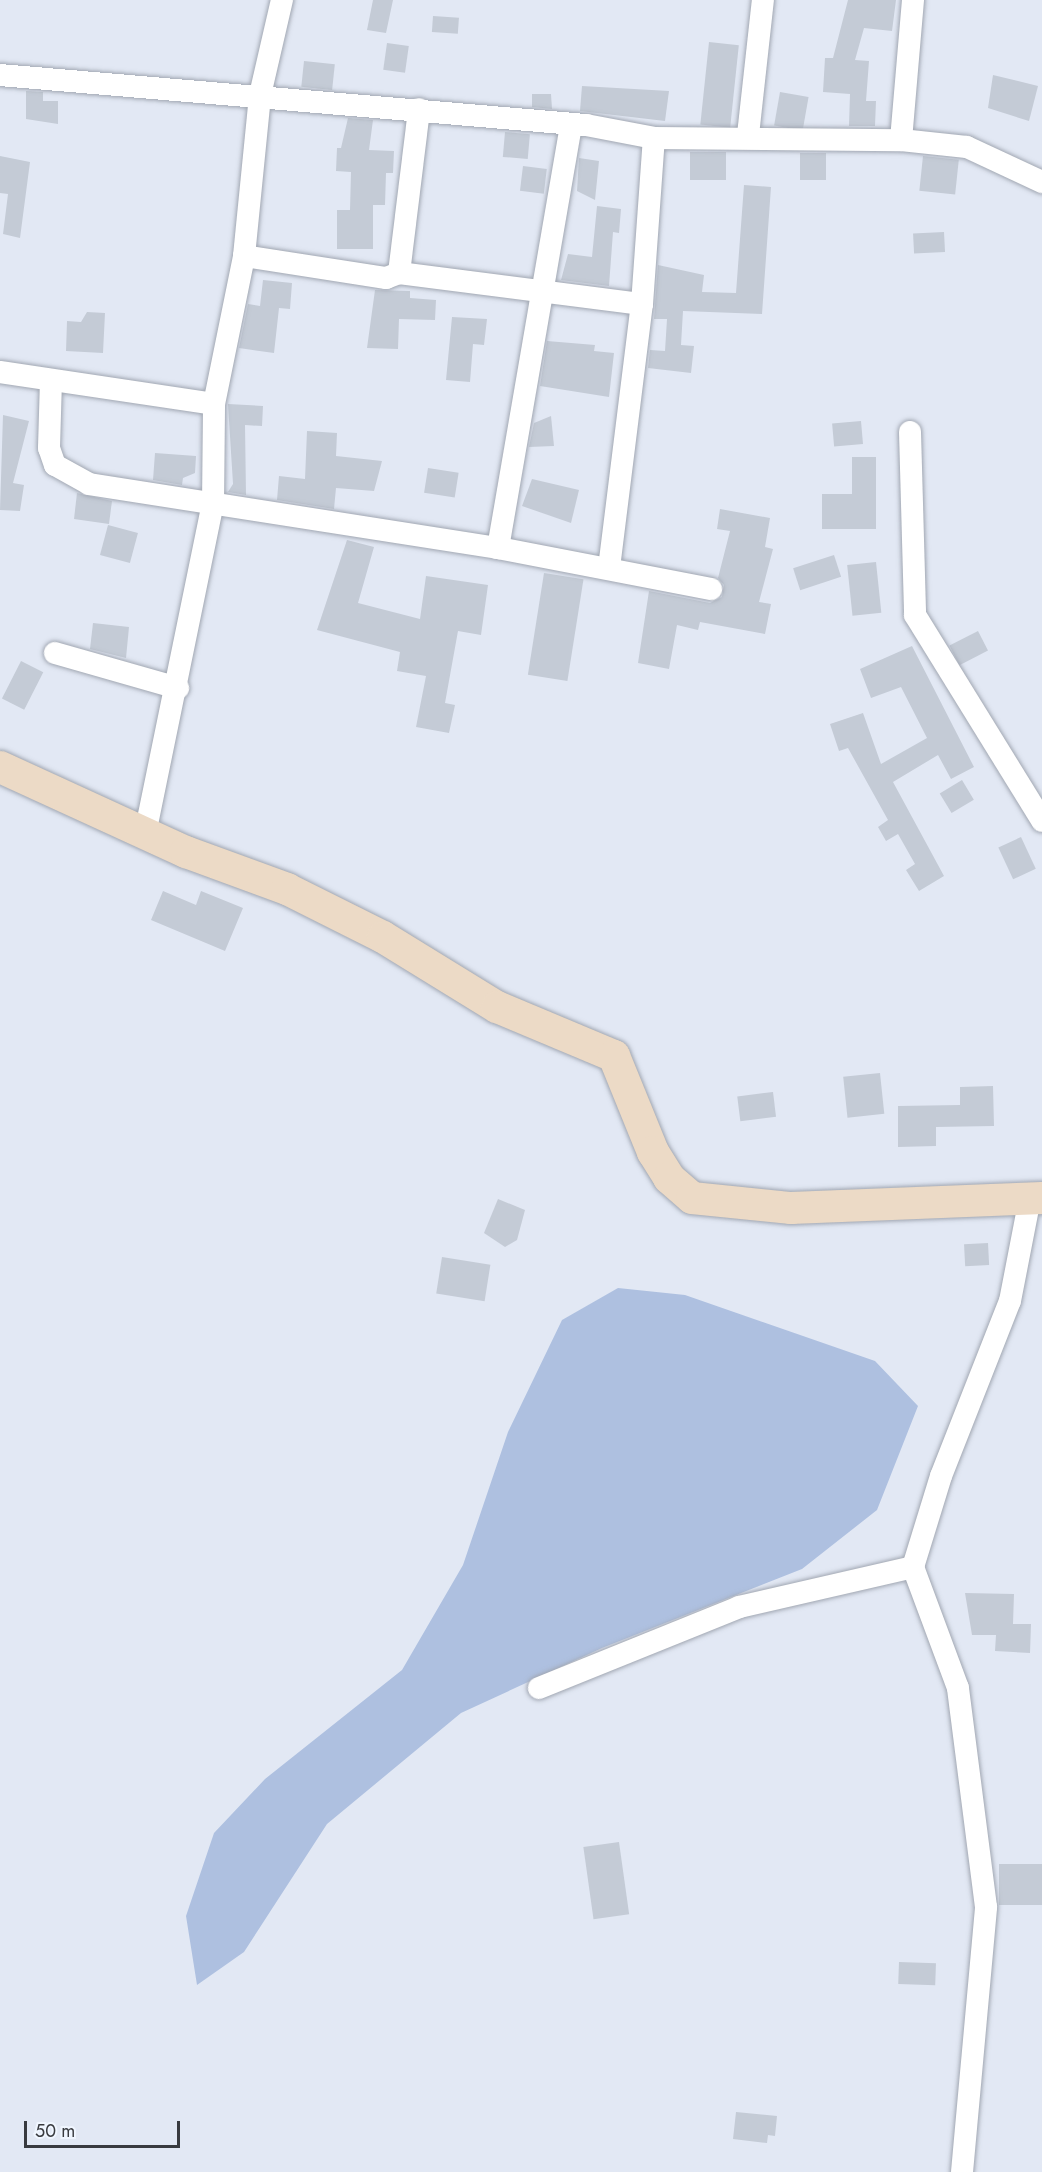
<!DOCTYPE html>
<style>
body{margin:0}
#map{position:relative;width:1042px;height:2172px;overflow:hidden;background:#e2e8f4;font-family:Jost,sans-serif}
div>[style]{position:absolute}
.water>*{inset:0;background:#aec0e0}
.building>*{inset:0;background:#c4cbd6;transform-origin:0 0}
.roads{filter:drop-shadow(0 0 2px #a1a7b2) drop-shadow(0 0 2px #a1a7b2)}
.street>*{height:22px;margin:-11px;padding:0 11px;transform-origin:11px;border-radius:11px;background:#fff}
.secondary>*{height:32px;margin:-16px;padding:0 16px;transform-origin:16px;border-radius:16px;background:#ecdac6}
span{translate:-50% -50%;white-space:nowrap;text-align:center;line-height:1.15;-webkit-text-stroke:4.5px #f0f6ff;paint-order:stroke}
.scale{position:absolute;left:24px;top:2121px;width:156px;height:27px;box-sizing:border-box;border:3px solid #383a3f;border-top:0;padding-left:8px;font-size:18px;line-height:21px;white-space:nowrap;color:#383a3f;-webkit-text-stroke:4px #f0f6ff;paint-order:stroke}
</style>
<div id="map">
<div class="water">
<i style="clip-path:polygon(618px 1288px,685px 1295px,875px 1361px,918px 1406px,877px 1510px,802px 1569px,602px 1648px,461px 1713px,327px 1824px,244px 1952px,197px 1985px,186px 1916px,214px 1833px,265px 1779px,402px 1670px,463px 1565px,508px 1432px,562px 1320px)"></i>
</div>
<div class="building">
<i style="clip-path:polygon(373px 0,393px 0,386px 33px,367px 30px)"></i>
<i style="clip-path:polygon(848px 0,896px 0,892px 31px,864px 28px,855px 60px,869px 61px,866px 101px,876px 101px,875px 126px,849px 126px,850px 94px,823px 92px,825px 58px,833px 58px)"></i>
<i style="left:433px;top:16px;width:26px;height:16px;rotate:4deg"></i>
<i style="left:709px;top:42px;width:30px;height:83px;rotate:6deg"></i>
<i style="left:387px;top:43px;width:22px;height:27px;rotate:8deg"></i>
<i style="left:304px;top:61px;width:31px;height:26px;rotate:6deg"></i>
<i style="clip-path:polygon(993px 75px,1038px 86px,1029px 121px,988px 108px)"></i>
<i style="clip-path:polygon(582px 86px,669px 91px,665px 121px,580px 111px)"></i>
<i style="clip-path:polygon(26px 91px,43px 92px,43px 101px,58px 101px,58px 124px,26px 119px)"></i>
<i style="left:780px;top:92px;width:29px;height:34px;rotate:10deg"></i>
<i style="clip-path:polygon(532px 94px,551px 94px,552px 109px,532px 107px)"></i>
<i style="clip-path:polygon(348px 118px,373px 120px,369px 150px,394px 151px,393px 173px,386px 173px,385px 205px,373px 205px,373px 249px,337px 249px,337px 210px,350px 210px,351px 172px,336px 171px,337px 148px,341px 148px)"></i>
<i style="left:505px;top:132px;width:25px;height:25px;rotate:5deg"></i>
<i style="left:690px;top:152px;width:36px;height:28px"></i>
<i style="left:800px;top:153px;width:26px;height:27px"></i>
<i style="clip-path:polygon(0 156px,30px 162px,20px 238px,3px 234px,8px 194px,0 193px)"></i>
<i style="left:923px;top:156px;width:36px;height:35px;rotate:6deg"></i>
<i style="clip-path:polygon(579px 158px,599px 161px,595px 200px,577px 191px)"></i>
<i style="left:523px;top:166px;width:24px;height:25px;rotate:7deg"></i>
<i style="clip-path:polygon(744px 185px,771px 187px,762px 314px,683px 311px,681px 345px,694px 346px,691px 373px,648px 368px,650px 350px,665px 351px,667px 319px,654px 319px,658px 265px,704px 275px,702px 292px,736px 293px)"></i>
<i style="clip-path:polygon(597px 206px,621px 209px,619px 233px,613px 232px,609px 286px,561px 280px,568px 254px,592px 257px)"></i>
<i style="left:944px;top:232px;width:20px;height:31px;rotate:87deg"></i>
<i style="clip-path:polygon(263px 280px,292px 283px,290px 309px,279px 308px,274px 353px,239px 348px,248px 304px,260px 306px)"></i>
<i style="clip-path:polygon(375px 290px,410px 291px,410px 298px,436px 300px,435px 320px,399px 319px,398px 349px,367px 348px)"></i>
<i style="clip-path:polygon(87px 312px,105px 313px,103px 353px,66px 351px,67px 321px,81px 322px)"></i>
<i style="clip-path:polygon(452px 317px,487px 319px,484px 345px,473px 344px,470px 382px,446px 380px)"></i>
<i style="clip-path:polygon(547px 341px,595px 345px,594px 351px,614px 353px,609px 397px,540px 386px)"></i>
<i style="clip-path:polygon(228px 404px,263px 406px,262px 426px,245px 425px,246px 495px,228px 492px,233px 484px)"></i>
<i style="clip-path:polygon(3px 415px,29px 421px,13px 483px,24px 485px,20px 511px,0 510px)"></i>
<i style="clip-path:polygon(551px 416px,554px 446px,529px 447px,534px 423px)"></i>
<i style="left:861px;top:421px;width:23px;height:29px;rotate:85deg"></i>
<i style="clip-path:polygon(307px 431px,337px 433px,336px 456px,382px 461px,374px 491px,336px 488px,334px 509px,277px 500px,279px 476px,305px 479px)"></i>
<i style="clip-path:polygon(155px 453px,196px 456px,195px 473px,183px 478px,182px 485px,153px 480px)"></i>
<i style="clip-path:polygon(852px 457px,876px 457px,876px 529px,822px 529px,822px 494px,852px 494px)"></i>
<i style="left:428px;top:468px;width:31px;height:25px;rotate:9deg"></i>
<i style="clip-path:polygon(532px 479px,579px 490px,571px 523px,522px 506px)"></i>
<i style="clip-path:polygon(77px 493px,112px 501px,109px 524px,74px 519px)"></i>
<i style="clip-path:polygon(720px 509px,770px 518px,765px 547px,773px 549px,759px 602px,771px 604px,765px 634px,700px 622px,698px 630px,677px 625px,669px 669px,638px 663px,649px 591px,710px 603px,722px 597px,724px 585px,718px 578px,730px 531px,717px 529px)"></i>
<i style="left:108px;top:525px;width:31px;height:31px;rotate:15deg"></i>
<i style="clip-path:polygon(347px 540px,374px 547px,358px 603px,420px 619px,426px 576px,488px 585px,481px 635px,458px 631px,445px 703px,455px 705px,449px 733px,416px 727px,426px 676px,397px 671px,400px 652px,317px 630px)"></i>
<i style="left:834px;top:555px;width:23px;height:43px;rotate:72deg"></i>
<i style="left:876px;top:562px;width:51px;height:29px;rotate:84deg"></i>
<i style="left:544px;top:573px;width:40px;height:103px;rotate:9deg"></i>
<i style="clip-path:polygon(93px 623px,129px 627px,126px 658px,90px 649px)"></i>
<i style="left:978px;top:631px;width:22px;height:32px;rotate:63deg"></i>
<i style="clip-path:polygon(912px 646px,974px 767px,951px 779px,938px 755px,893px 782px,944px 876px,919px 891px,906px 870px,915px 864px,898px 834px,886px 841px,878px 827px,888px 820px,848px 748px,839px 751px,830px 724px,863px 713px,881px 764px,927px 738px,901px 687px,871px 698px,860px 669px)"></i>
<i style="left:21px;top:661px;width:25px;height:42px;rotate:27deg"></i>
<i style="left:962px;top:780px;width:23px;height:26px;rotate:59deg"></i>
<i style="left:1021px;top:837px;width:35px;height:25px;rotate:65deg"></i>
<i style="clip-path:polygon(163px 891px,196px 905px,201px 891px,243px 908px,225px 951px,151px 920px)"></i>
<i style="left:880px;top:1073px;width:41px;height:37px;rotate:84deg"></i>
<i style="clip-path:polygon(993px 1086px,994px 1126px,936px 1127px,936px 1146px,898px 1147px,898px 1106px,960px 1105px,960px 1087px)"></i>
<i style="left:773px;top:1092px;width:25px;height:36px;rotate:83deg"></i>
<i style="clip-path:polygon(498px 1199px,525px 1210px,517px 1240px,505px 1247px,484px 1233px)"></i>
<i style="left:988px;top:1243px;width:22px;height:24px;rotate:87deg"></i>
<i style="left:442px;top:1257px;width:49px;height:37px;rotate:9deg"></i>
<i style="clip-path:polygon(965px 1593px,1014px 1594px,1013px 1624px,1031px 1624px,1030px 1653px,995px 1651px,996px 1635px,972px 1635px)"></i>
<i style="left:619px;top:1842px;width:73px;height:36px;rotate:82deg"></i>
<i style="left:1042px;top:1864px;width:41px;height:43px;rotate:90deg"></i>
<i style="left:899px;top:1962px;width:37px;height:22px;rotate:2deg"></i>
<i style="clip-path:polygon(736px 2112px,777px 2116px,775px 2136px,768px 2135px,767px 2143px,733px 2139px)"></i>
</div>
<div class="roads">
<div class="street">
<i style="left:0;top:75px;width:588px;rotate:4.88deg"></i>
<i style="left:586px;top:125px;width:69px;rotate:10.8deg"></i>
<i style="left:654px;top:138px;width:247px;rotate:0.5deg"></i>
<i style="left:901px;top:140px;width:141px;rotate:-85.1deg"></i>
<i style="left:748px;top:135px;width:136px;rotate:-83.7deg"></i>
<i style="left:901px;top:140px;width:66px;rotate:6.1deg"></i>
<i style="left:967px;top:147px;width:83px;rotate:25deg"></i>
<i style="left:244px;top:256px;width:144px;rotate:8.8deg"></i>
<i style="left:386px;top:278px;width:14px;rotate:-21deg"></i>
<i style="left:399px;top:273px;width:245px;rotate:7.3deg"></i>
<i style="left:399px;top:273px;width:165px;rotate:-83deg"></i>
<i style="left:0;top:372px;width:216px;rotate:8.5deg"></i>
<i style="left:51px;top:380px;width:68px;rotate:91.7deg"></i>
<i style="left:49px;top:448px;width:18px;rotate:71deg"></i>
<i style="left:55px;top:465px;width:39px;rotate:29deg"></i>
<i style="left:89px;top:484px;width:414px;rotate:8.9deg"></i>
<i style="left:498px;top:548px;width:217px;rotate:10.9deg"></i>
<i style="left:910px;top:432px;width:183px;rotate:88.4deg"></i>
<i style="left:915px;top:615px;width:242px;rotate:58.3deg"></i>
<i style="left:498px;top:548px;width:428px;rotate:-80.2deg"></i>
<i style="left:609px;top:568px;width:266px;rotate:-82.9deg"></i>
<i style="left:642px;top:304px;width:166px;rotate:-85.9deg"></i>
<i style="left:55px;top:653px;width:128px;rotate:15.9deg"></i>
<i style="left:145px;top:834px;width:337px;rotate:-78.4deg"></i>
<i style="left:213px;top:504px;width:100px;rotate:-89.4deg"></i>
<i style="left:214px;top:404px;width:151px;rotate:-78.5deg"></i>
<i style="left:244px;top:256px;width:162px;rotate:-84.3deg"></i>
<i style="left:260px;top:95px;width:98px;rotate:-77deg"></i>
<i style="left:539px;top:1688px;width:216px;rotate:-22deg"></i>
<i style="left:739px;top:1607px;width:179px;rotate:-12.9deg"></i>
<i style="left:962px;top:2172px;width:266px;rotate:-84.8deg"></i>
<i style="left:986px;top:1907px;width:221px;rotate:-97.3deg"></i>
<i style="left:958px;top:1688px;width:129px;rotate:-110.4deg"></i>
<i style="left:913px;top:1567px;width:95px;rotate:-72.9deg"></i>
<i style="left:941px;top:1476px;width:188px;rotate:-68.5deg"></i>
<i style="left:1010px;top:1301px;width:105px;rotate:-79deg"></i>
</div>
<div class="secondary">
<i style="left:0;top:767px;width:205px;rotate:24.6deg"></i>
<i style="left:186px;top:852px;width:108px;rotate:20.1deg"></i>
<i style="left:287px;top:889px;width:107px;rotate:26.6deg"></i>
<i style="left:383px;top:937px;width:134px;rotate:31.6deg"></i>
<i style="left:497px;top:1007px;width:127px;rotate:22.7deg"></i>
<i style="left:614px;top:1056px;width:104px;rotate:67.9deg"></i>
<i style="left:653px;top:1152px;width:31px;rotate:58deg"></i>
<i style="left:669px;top:1178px;width:30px;rotate:41deg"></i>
<i style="left:692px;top:1198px;width:100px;rotate:5.8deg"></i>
<i style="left:791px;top:1208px;width:251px;rotate:-2.3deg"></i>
</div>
</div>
<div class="scale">50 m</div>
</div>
